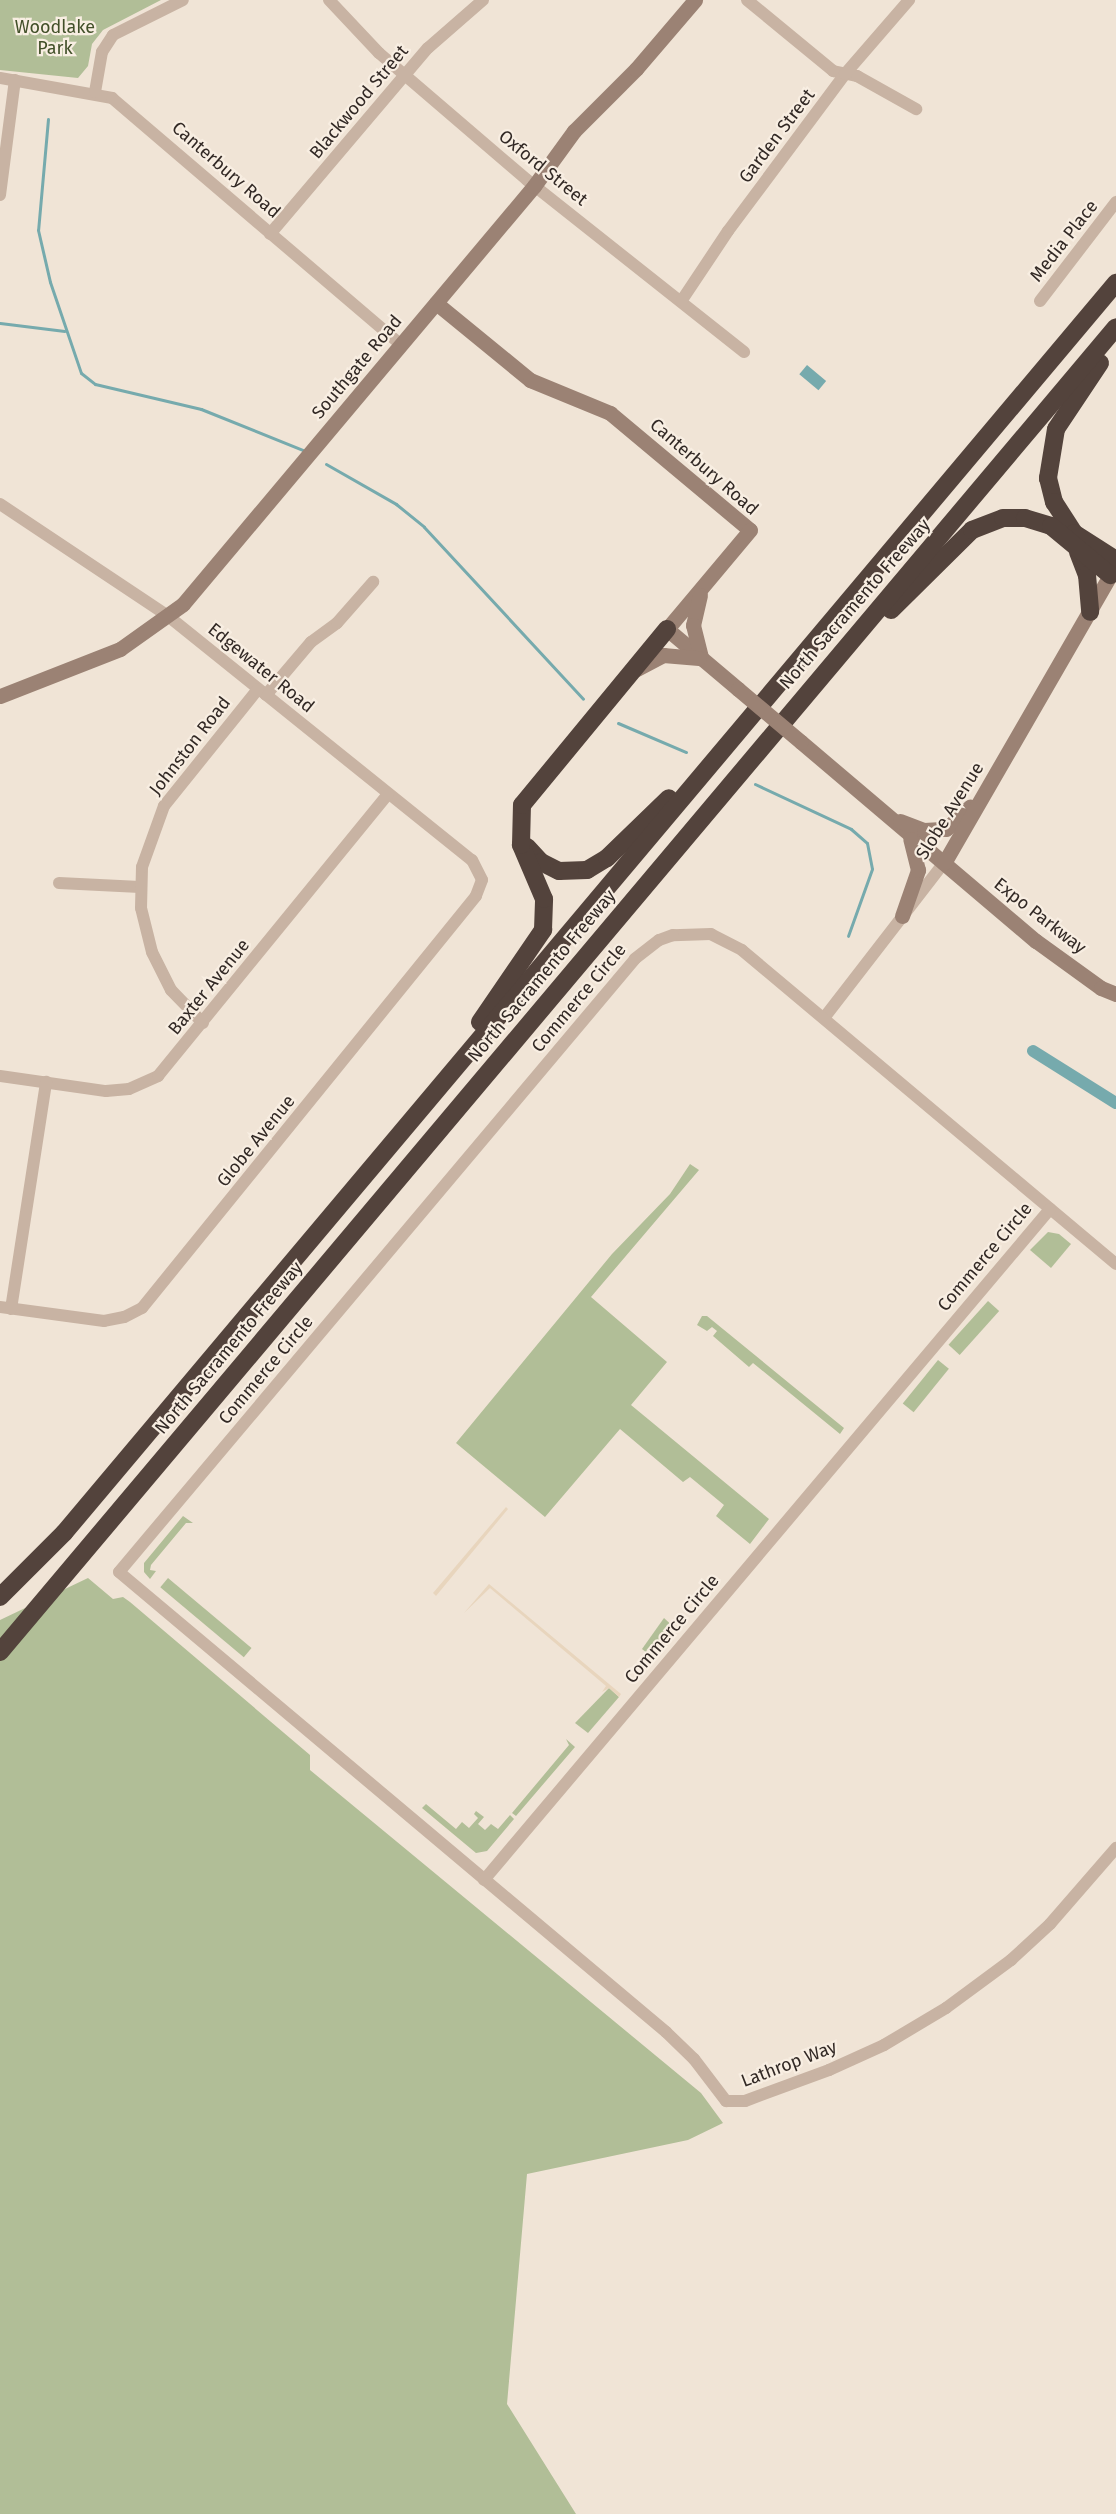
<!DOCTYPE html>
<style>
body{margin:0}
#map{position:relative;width:1116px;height:2514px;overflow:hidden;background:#f0e4d6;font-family:"Fira Sans",sans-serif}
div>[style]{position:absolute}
.green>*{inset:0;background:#b1be97;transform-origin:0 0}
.plaza>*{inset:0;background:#e8d5bd}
.water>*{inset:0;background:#76aaad;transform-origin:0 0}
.stream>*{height:3px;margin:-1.5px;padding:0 1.5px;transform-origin:1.5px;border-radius:1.5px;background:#76aaad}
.canal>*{height:12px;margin:-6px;padding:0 6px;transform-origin:6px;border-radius:6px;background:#76aaad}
.street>*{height:12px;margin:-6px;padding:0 6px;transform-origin:6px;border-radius:6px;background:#c8b3a3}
.secondary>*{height:15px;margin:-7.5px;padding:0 7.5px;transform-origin:7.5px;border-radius:7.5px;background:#9b8274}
.highway>*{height:18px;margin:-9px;padding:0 9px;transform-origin:9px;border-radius:9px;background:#53433c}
.secondary-bridge>*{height:15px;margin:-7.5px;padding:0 7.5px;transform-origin:7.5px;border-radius:7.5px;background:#9b8274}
span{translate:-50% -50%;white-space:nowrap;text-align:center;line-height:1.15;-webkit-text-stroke:4.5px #f8eee2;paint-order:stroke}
.park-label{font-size:18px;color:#425029}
.street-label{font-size:18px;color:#322925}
</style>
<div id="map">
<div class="green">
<i style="clip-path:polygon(0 0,161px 0,103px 30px,92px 44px,88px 66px,78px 78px,0 70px)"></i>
<i style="clip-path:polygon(690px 1164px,699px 1170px,591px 1297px,667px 1362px,631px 1405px,769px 1519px,750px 1544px,716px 1516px,724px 1505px,690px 1477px,683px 1482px,620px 1429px,545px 1517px,456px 1443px,612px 1254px,670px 1194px)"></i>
<i style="clip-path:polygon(1048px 1232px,1059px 1234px,1071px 1244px,1051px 1268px,1030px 1250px)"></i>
<i style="left:988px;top:1301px;width:15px;height:59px;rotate:42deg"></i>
<i style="clip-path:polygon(702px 1316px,707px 1316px,844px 1428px,840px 1434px,753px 1363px,749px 1367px,713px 1336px,717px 1331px,712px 1327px,707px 1331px,697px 1325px)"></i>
<i style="left:938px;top:1360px;width:14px;height:56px;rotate:39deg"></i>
<i style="clip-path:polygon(183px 1516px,193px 1523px,186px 1523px,151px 1565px,150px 1570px,156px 1571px,150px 1579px,144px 1572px,144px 1563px)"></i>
<i style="clip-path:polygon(88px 1578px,113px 1599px,123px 1597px,130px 1602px,310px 1755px,310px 1770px,701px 2093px,723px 2123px,688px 2140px,527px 2174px,507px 2404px,576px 2514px,0 2514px,0 1620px)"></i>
<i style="left:168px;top:1578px;width:109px;height:12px;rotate:40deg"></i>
<i style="clip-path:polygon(664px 1618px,676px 1629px,652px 1657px,642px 1649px)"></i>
<i style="clip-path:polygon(609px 1688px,619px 1697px,588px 1733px,575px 1723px)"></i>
<i style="clip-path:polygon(566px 1739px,575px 1747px,516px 1816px,512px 1813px,569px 1745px)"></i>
<i style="clip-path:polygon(426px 1804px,456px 1829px,462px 1822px,469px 1828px,478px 1818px,474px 1814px,476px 1811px,484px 1817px,478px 1824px,485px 1830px,491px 1824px,498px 1829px,510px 1815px,514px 1819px,487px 1851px,476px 1853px,422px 1808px)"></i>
</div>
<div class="plaza">
<i style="clip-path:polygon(506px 1507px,508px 1509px,436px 1596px,433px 1593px)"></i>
<i style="clip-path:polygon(489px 1584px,621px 1694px,619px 1697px,609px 1688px,602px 1692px,606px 1686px,490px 1588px,464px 1613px)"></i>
</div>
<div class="water">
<i style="left:807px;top:365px;width:25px;height:12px;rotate:40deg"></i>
</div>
<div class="stream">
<i style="left:48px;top:119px;width:111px;rotate:95.1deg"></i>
<i style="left:38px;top:230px;width:53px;rotate:77deg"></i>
<i style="left:50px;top:282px;width:96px;rotate:71.2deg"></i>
<i style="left:81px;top:373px;width:18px;rotate:38deg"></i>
<i style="left:95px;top:384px;width:109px;rotate:13.3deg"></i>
<i style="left:201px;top:409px;width:110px;rotate:21.9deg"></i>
<i style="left:0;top:323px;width:65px;rotate:7deg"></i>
<i style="left:326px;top:464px;width:81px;rotate:29.7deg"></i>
<i style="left:396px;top:504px;width:36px;rotate:39deg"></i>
<i style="left:424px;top:527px;width:234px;rotate:47.2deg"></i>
<i style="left:618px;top:723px;width:74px;rotate:23.1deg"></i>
<i style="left:755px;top:784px;width:106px;rotate:25.1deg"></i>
<i style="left:851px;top:829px;width:21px;rotate:41deg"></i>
<i style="left:867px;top:843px;width:26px;rotate:79deg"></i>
<i style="left:872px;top:869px;width:71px;rotate:109.7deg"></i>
</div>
<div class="canal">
<i style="left:1033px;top:1051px;width:98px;rotate:32.1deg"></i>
</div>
<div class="street">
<i style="left:329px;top:0;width:73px;rotate:46.7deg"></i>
<i style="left:379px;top:53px;width:195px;rotate:40.6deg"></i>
<i style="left:527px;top:180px;width:277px;rotate:38.4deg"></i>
<i style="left:747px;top:0;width:112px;rotate:39.5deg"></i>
<i style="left:833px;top:71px;width:25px;rotate:12deg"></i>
<i style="left:857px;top:76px;width:68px;rotate:29.2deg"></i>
<i style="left:0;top:78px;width:114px;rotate:10.1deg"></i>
<i style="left:112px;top:98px;width:380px;rotate:40.5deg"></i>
<i style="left:95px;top:92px;width:41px;rotate:-80.1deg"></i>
<i style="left:102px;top:52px;width:20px;rotate:-57deg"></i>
<i style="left:113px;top:35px;width:78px;rotate:-26.6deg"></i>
<i style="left:0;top:195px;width:116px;rotate:-82.6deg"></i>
<i style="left:270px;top:234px;width:244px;rotate:-49.7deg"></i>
<i style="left:428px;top:48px;width:73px;rotate:-41.1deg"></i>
<i style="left:682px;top:300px;width:83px;rotate:-56.3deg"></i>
<i style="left:728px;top:231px;width:196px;rotate:-53.3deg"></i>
<i style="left:845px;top:74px;width:98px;rotate:-49.1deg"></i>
<i style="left:1040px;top:301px;width:125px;rotate:-52.5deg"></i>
<i style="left:0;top:504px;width:202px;rotate:33.7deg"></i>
<i style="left:168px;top:616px;width:390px;rotate:38.8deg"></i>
<i style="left:472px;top:860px;width:22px;rotate:63deg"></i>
<i style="left:482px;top:880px;width:17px;rotate:111deg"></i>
<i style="left:476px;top:896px;width:530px;rotate:129.03deg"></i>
<i style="left:142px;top:1308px;width:20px;rotate:153deg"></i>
<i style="left:124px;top:1317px;width:20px;rotate:169deg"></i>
<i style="left:104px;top:1321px;width:105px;rotate:-172.3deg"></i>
<i style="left:266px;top:695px;width:70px;rotate:-49.7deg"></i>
<i style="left:311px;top:642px;width:32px;rotate:-36deg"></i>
<i style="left:337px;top:623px;width:55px;rotate:-48.7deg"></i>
<i style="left:59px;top:883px;width:81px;rotate:2.8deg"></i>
<i style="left:824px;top:1018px;width:196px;rotate:-52.3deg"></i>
<i style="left:203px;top:1023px;width:46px;rotate:-134.1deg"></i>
<i style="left:171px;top:990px;width:42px;rotate:-116.6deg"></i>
<i style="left:152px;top:952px;width:45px;rotate:-104deg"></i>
<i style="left:141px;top:908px;width:41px;rotate:-88.6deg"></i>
<i style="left:142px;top:867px;width:65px;rotate:-70.2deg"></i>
<i style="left:164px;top:806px;width:150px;rotate:-51.2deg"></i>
<i style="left:0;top:1076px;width:107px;rotate:8.1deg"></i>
<i style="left:106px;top:1091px;width:23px;rotate:-5deg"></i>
<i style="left:129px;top:1089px;width:32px;rotate:-24deg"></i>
<i style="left:158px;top:1076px;width:364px;rotate:-50.8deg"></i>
<i style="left:1116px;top:1264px;width:488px;rotate:-140deg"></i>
<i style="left:742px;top:950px;width:35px;rotate:-153deg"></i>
<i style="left:711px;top:934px;width:38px;rotate:178deg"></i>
<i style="left:673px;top:935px;width:15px;rotate:160deg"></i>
<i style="left:659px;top:940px;width:31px;rotate:142deg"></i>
<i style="left:635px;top:959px;width:801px;rotate:130.09deg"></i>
<i style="left:119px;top:1572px;width:715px;rotate:40.06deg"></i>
<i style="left:666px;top:2032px;width:39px;rotate:44deg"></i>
<i style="left:694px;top:2059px;width:53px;rotate:52.7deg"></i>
<i style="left:726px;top:2101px;width:19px"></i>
<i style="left:745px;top:2101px;width:90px;rotate:-20.3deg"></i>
<i style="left:829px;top:2070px;width:60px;rotate:-24.4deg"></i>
<i style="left:884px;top:2045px;width:72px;rotate:-30.8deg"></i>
<i style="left:946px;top:2008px;width:81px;rotate:-36.4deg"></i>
<i style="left:1011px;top:1960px;width:53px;rotate:-42.7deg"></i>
<i style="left:1050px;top:1924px;width:101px;rotate:-49deg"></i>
<i style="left:11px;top:1309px;width:230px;rotate:-81.2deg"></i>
<i style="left:484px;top:1880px;width:878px;rotate:-49.85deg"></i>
</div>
<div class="secondary">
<i style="left:436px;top:303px;width:122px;rotate:39.3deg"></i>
<i style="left:530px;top:380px;width:87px;rotate:22.4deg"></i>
<i style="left:610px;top:413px;width:182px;rotate:39.9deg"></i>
<i style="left:750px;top:530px;width:129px;rotate:130deg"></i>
<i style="left:667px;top:629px;width:93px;rotate:40.2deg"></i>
<i style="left:700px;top:595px;width:31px;rotate:103deg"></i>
<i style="left:693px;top:625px;width:32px;rotate:76deg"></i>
<i style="left:637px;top:669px;width:30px;rotate:-28deg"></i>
<i style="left:663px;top:655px;width:36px;rotate:5deg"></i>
<i style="left:0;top:696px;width:129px;rotate:-21.4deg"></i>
<i style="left:120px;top:649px;width:77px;rotate:-35.5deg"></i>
<i style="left:183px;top:604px;width:546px;rotate:-49.98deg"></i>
<i style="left:534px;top:186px;width:68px;rotate:-54deg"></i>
<i style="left:574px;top:131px;width:88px;rotate:-45deg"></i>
<i style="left:636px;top:69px;width:91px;rotate:-49.5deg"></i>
<i style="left:801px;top:742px;width:308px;rotate:40.3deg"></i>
<i style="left:1036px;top:941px;width:80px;rotate:35.9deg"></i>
<i style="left:1101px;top:988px;width:16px;rotate:22deg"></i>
<i style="left:900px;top:821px;width:26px;rotate:21deg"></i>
<i style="left:924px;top:830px;width:22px;rotate:-3deg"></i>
<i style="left:946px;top:829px;width:33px;rotate:-43deg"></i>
<i style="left:944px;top:863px;width:344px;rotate:-60deg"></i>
<i style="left:902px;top:916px;width:49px;rotate:-70.8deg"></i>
<i style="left:918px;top:870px;width:32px;rotate:-104deg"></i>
</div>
<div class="highway">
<i style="left:1100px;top:363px;width:79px;rotate:123.7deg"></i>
<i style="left:1056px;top:429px;width:50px;rotate:99.3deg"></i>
<i style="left:1048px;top:478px;width:25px;rotate:76deg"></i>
<i style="left:1054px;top:502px;width:37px;rotate:57deg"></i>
<i style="left:1074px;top:533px;width:50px;rotate:32.7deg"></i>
<i style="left:1078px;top:552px;width:25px;rotate:69deg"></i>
<i style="left:1087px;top:575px;width:37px;rotate:85deg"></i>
<i style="left:891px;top:610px;width:114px;rotate:-44.6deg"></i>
<i style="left:972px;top:530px;width:33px;rotate:-21deg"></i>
<i style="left:1003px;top:518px;width:22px"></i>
<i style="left:1025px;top:518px;width:27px;rotate:17deg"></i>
<i style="left:1051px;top:526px;width:77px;rotate:39.7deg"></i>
<i style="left:527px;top:847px;width:21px;rotate:47deg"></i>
<i style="left:541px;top:862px;width:20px;rotate:27deg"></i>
<i style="left:559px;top:871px;width:28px;rotate:-2deg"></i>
<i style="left:587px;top:870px;width:23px;rotate:-31deg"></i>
<i style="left:607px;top:858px;width:86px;rotate:-44.1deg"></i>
<i style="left:480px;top:1022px;width:112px;rotate:-55.6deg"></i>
<i style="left:543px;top:930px;width:31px;rotate:-88deg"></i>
<i style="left:544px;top:899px;width:59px;rotate:-113.1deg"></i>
<i style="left:521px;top:845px;width:40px;rotate:-88.6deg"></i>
<i style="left:522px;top:805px;width:228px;rotate:-50.5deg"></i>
<i style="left:0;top:1597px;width:91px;rotate:-45deg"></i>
<i style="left:64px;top:1533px;width:1634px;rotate:-49.92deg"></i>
<i style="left:0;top:1652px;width:1732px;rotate:-49.89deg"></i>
</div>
<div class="secondary-bridge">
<i style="left:738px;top:689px;width:82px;rotate:40.1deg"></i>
</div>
<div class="park-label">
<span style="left:55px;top:38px">Woodlake<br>Park</span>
</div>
<div class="street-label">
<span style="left:359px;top:102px;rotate:-50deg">Blackwood Street</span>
<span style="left:777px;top:136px;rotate:-53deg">Garden Street</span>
<span style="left:543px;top:168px;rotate:39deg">Oxford Street</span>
<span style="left:226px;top:170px;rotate:41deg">Canterbury Road</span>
<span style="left:1064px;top:241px;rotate:-52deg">Media Place</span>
<span style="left:357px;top:367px;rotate:-50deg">Southgate Road</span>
<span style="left:704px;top:467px;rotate:41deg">Canterbury Road</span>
<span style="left:855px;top:604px;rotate:-49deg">North Sacramento Freeway</span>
<span style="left:261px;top:668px;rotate:39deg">Edgewater Road</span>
<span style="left:190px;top:746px;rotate:-52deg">Johnston Road</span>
<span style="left:950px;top:811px;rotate:-58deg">Slobe Avenue</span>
<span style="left:1040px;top:916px;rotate:38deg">Expo Parkway</span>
<span style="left:542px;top:976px;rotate:-50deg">North Sacramento Freeway</span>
<span style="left:209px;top:987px;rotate:-51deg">Baxter Avenue</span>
<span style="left:579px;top:998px;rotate:-50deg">Commerce Circle</span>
<span style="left:256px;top:1141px;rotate:-51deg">Globe Avenue</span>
<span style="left:985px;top:1257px;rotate:-50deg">Commerce Circle</span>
<span style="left:229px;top:1348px;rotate:-50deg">North Sacramento Freeway</span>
<span style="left:266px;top:1370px;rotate:-50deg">Commerce Circle</span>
<span style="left:672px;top:1629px;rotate:-50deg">Commerce Circle</span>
<span style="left:789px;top:2064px;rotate:-21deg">Lathrop Way</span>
</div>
</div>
